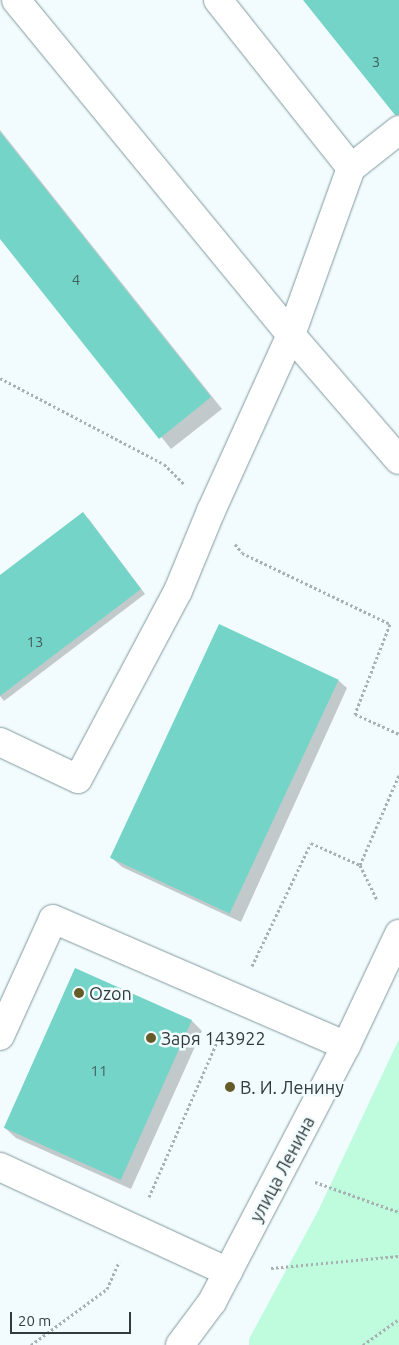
<!DOCTYPE html>
<meta charset="utf-8">
<style>
body{margin:0}
#map{position:relative;width:399px;height:1345px;overflow:hidden;background:#f2fcfe;font-family:Ubuntu,sans-serif}
div>[style]{position:absolute}
.green>*{inset:0;background:#bffcde}
.shadow>*{inset:0;background:#0003}
.building>*{inset:0;background:#74d4c8;transform-origin:0 0}
.path>*{height:3px;margin-top:-1.5px;transform-origin:0;background:repeating-linear-gradient(90deg,#a7b1b2 0 2.5px,transparent 0 5px)}
.roads{filter:drop-shadow(0 0 1px #80999c) drop-shadow(0 0 1px #80999c)}
.minor>*{height:28px;margin:-14px;padding:0 14px;transform-origin:14px;border-radius:14px;background:#fff}
.dots>*{width:14px;height:14px;translate:-50% -50%;box-sizing:border-box;border:2px solid #f2fcfe;border-radius:50%}
span{translate:-50% -50%;white-space:nowrap;text-align:center;line-height:1.15;-webkit-text-stroke:5px #f2fcfe;paint-order:stroke}
.number-label{font-size:15px;color:#426260}
.number-label span{-webkit-text-stroke-width:0}
.poi-label{font-size:18px;color:#323c3d}
.left{translate:0 -50%;text-align:left}
.street-label{font-size:18px;color:#323c3d}
.scale{position:absolute;left:10px;top:1312px;width:121px;height:22px;box-sizing:border-box;border:2px solid #323c3d;border-top:0;padding-left:6px;font-size:15px;line-height:18px;white-space:nowrap;color:#323c3d;-webkit-text-stroke:4px #f2fcfe;paint-order:stroke}
</style>
<div id="map">
<div class="green">
<i style="clip-path:polygon(399px 1039px,399px 1345px,249px 1345px,249px 1339px,318px 1211px)"></i>
</div>
<div class="shadow">
<i style="clip-path:polygon(0 130px,222px 409px,171px 449px,0 237px)"></i>
<i style="clip-path:polygon(88px 518px,145px 594px,4px 701px,0 696px,0 577px)"></i>
<i style="clip-path:polygon(338px 680px,347px 688px,241px 922px,122px 867px,113px 859px)"></i>
<i style="clip-path:polygon(191px 1020px,202px 1031px,131px 1189px,16px 1138px,5px 1128px)"></i>
</div>
<div class="building">
<i style="clip-path:polygon(303px 0,399px 0,399px 115px,395px 115px)"></i>
<i style="clip-path:polygon(0 132px,211px 397px,159px 439px,0 239px)"></i>
<i style="clip-path:polygon(83px 512px,141px 589px,0 696px,0 575px)"></i>
<i style="left:219px;top:624px;width:132px;height:258px;rotate:25deg"></i>
<i style="left:75px;top:968px;width:128px;height:175px;rotate:24deg"></i>
</div>
<div class="path">
<i style="left:0;top:378px;width:185px;rotate:27.7deg"></i>
<i style="left:164px;top:464px;width:28px;rotate:45deg"></i>
<i style="left:235px;top:544px;width:11px;rotate:52deg"></i>
<i style="left:242px;top:553px;width:164px;rotate:25.6deg"></i>
<i style="left:390px;top:624px;width:97px;rotate:111.3deg"></i>
<i style="left:355px;top:714px;width:48px;rotate:24.4deg"></i>
<i style="left:360px;top:865px;width:39px;rotate:64deg"></i>
<i style="left:252px;top:966px;width:136px;rotate:-64.4deg"></i>
<i style="left:311px;top:843px;width:54px;rotate:24.2deg"></i>
<i style="left:360px;top:865px;width:98px;rotate:-66.6deg"></i>
<i style="left:315px;top:1182px;width:89px;rotate:19.7deg"></i>
<i style="left:149px;top:1197px;width:181px;rotate:-66.3deg"></i>
<i style="left:271px;top:1268px;width:129px;rotate:-5.4deg"></i>
<i style="left:31px;top:1345px;width:94px;rotate:-36.4deg"></i>
<i style="left:107px;top:1289px;width:30px;rotate:-66deg"></i>
<i style="left:363px;top:1345px;width:44px;rotate:-35.8deg"></i>
</div>
<div class="roads">
<div class="minor">
<i style="left:218px;top:0;width:214px;rotate:51.6deg"></i>
<i style="left:351px;top:168px;width:177px;rotate:109.8deg"></i>
<i style="left:291px;top:335px;width:165px;rotate:49.2deg"></i>
<i style="left:351px;top:168px;width:61px;rotate:-38.4deg"></i>
<i style="left:0;top:742px;width:86px;rotate:25.4deg"></i>
<i style="left:78px;top:779px;width:213px;rotate:-62deg"></i>
<i style="left:178px;top:591px;width:87px;rotate:-67.6deg"></i>
<i style="left:211px;top:511px;width:193px;rotate:-65.6deg"></i>
<i style="left:291px;top:335px;width:433px;rotate:-129.4deg"></i>
<i style="left:0;top:1036px;width:128px;rotate:-65.6deg"></i>
<i style="left:53px;top:919px;width:319px;rotate:23.4deg"></i>
<i style="left:0;top:1167px;width:251px;rotate:24.7deg"></i>
<i style="left:180px;top:1345px;width:54px;rotate:-53.3deg"></i>
<i style="left:212px;top:1302px;width:289px;rotate:-62.4deg"></i>
<i style="left:346px;top:1046px;width:124px;rotate:-64.7deg"></i>
</div>
</div>
<div class="dots">
<i style="left:79px;top:993px;background:#655b28"></i>
<i style="left:151px;top:1038px;background:#655b28"></i>
<i style="left:230px;top:1087px;background:#655b28"></i>
</div>
<div class="number-label">
<span style="left:376px;top:62px">3</span>
<span style="left:76px;top:280px">4</span>
<span style="left:35px;top:642px">13</span>
<span style="left:99px;top:1071px">11</span>
</div>
<div class="poi-label">
<span class="left" style="left:89px;top:993px">Ozon</span>
<span class="left" style="left:161px;top:1038px">Заря 143922</span>
<span class="left" style="left:240px;top:1087px">В. И. Ленину</span>
</div>
<div class="street-label">
<span style="left:282px;top:1169px;rotate:-62deg">улица Ленина</span>
</div>
<div class="scale">20 m</div>
</div>
